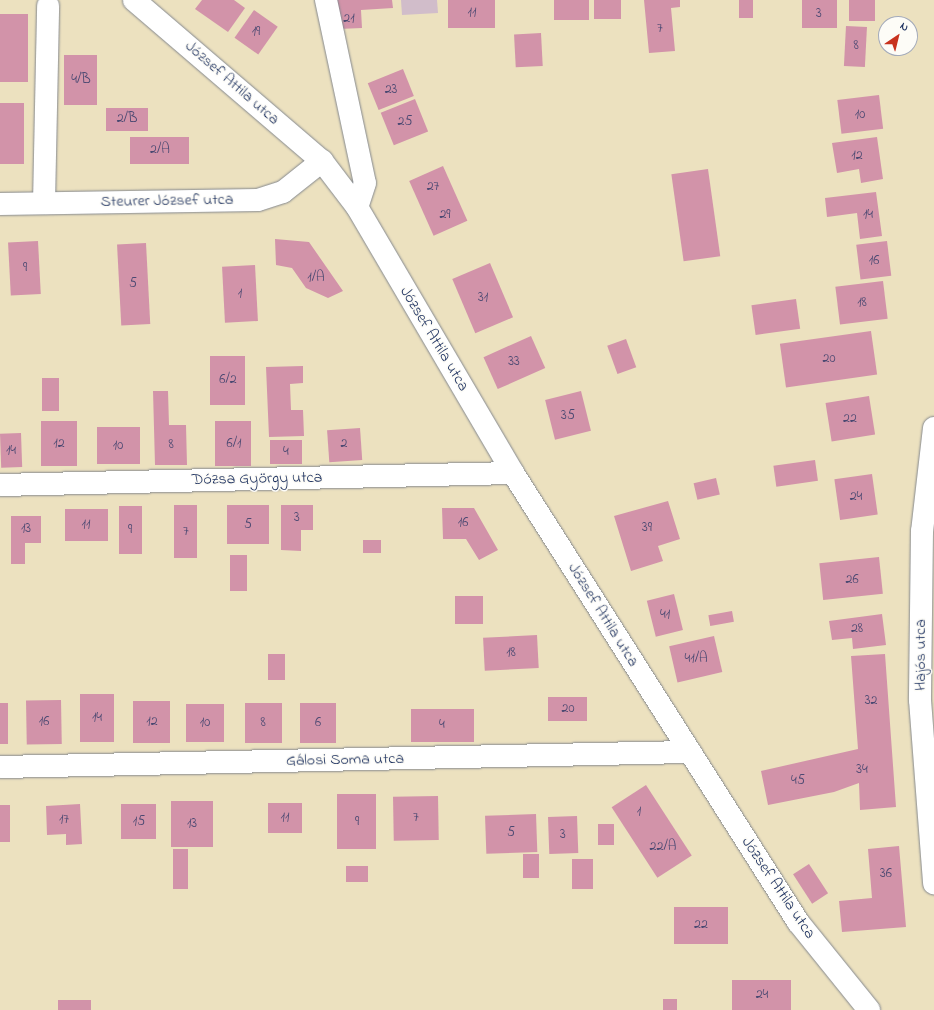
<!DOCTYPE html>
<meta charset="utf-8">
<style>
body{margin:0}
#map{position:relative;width:934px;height:1010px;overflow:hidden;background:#ece1bf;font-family:"Indie Flower",sans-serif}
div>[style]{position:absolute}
.industrial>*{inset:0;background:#d1bdca}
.building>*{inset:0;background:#d293a9;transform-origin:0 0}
.roads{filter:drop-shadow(0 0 1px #84888e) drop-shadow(0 0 1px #84888e)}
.minor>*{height:22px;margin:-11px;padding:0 11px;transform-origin:11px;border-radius:11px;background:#fff}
span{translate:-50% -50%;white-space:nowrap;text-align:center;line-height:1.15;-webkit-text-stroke:3px #fdfcf7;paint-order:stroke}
.number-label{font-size:14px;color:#494871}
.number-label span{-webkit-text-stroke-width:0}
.street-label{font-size:16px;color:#1b2f5e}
.north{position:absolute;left:878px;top:16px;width:40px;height:40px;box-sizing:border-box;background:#fdfcf7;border:1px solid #a3aaba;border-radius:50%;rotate:35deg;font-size:11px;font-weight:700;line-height:16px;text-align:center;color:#1b2f5e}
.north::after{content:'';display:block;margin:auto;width:14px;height:18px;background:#c8321e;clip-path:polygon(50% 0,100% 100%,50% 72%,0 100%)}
</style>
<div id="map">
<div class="industrial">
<i style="clip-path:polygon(401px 0,437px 0,438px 13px,402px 15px)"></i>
</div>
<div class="building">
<i style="clip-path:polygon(202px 0,234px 0,245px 8px,228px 32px,195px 9px)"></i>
<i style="clip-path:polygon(336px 0,392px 0,393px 8px,361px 10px,362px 28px,338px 29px)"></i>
<i style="left:448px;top:0;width:47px;height:28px"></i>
<i style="left:554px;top:0;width:35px;height:20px"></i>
<i style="left:594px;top:0;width:27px;height:19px"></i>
<i style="clip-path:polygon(644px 0,680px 0,680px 7px,671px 8px,675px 51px,649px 53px)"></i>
<i style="left:739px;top:0;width:14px;height:18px"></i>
<i style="left:802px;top:0;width:35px;height:28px"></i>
<i style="left:849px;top:0;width:26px;height:21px"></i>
<i style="left:254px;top:10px;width:29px;height:34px;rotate:35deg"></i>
<i style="left:0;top:14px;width:28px;height:68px"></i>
<i style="left:846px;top:26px;width:21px;height:40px;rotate:3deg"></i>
<i style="left:541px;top:33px;width:33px;height:27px;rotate:87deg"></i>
<i style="left:64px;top:55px;width:33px;height:50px"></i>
<i style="left:403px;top:69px;width:29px;height:38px;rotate:68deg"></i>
<i style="left:879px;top:95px;width:34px;height:42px;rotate:83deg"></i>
<i style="left:415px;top:99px;width:35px;height:37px;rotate:68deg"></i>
<i style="left:0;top:103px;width:24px;height:61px"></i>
<i style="left:106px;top:108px;width:42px;height:23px"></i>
<i style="left:130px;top:137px;width:59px;height:27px"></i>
<i style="clip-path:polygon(877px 137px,883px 179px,861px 183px,859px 169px,837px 173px,832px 143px)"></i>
<i style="left:443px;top:166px;width:60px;height:37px;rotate:66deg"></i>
<i style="left:708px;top:169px;width:88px;height:37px;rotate:82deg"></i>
<i style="clip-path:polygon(876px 192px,882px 236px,860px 239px,857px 213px,827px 217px,825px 198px)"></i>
<i style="clip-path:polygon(275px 239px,309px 242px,343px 291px,328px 298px,306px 288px,292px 268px,276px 265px)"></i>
<i style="left:38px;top:241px;width:53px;height:30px;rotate:87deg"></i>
<i style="left:887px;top:241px;width:35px;height:31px;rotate:83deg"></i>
<i style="left:146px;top:243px;width:81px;height:29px;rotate:87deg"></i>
<i style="left:490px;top:263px;width:59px;height:41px;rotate:67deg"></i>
<i style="left:255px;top:265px;width:56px;height:33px;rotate:87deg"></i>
<i style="left:883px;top:281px;width:38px;height:48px;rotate:83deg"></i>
<i style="left:796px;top:299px;width:30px;height:45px;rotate:82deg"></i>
<i style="left:871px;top:331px;width:44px;height:92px;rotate:82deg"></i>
<i style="left:531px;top:336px;width:35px;height:52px;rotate:66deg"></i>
<i style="left:626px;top:339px;width:30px;height:20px;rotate:70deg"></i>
<i style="left:210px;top:356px;width:35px;height:49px"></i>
<i style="clip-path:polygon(303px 366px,303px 383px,290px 384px,291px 410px,303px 410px,304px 436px,269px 437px,266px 367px)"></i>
<i style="left:42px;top:378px;width:17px;height:33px"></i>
<i style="clip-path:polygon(153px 391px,168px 391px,169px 425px,186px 425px,187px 465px,155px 465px)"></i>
<i style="left:581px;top:391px;width:41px;height:37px;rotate:76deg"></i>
<i style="left:869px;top:396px;width:39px;height:44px;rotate:81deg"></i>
<i style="left:77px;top:421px;width:45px;height:36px;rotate:90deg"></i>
<i style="left:215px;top:421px;width:36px;height:45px"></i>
<i style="left:140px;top:427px;width:37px;height:43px;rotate:90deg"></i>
<i style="left:360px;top:428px;width:32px;height:33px;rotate:86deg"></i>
<i style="left:21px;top:433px;width:34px;height:21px;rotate:88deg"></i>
<i style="left:270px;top:440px;width:32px;height:24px"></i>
<i style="left:815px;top:460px;width:21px;height:42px;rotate:82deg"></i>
<i style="left:872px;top:474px;width:41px;height:38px;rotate:82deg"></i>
<i style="left:716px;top:478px;width:17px;height:23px;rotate:77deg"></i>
<i style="clip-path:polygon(668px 501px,680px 539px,658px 546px,663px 561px,631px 571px,614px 516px)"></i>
<i style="left:197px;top:505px;width:53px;height:23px;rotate:90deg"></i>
<i style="left:227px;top:505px;width:42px;height:39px"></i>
<i style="clip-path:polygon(281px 505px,313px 505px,313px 530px,301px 530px,301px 551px,281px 550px)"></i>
<i style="left:119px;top:506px;width:23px;height:48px"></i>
<i style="clip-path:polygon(442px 508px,474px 508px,498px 550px,479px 560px,466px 539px,443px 539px)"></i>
<i style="left:65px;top:509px;width:43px;height:32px"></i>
<i style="clip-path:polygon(11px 516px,41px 516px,41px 543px,25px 543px,25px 564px,11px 564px)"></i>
<i style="left:363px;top:540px;width:18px;height:13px"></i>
<i style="left:230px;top:555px;width:17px;height:36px"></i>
<i style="left:879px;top:557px;width:37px;height:60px;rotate:84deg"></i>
<i style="left:674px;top:594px;width:37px;height:28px;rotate:76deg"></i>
<i style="left:455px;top:596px;width:28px;height:28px"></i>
<i style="left:732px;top:611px;width:11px;height:24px;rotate:80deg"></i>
<i style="clip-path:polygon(882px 614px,886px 645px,853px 649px,852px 638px,832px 640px,829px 621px)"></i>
<i style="left:537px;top:635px;width:33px;height:54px;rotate:87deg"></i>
<i style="left:714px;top:636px;width:37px;height:46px;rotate:77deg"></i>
<i style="left:268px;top:654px;width:17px;height:26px"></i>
<i style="clip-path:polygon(885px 654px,896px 807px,860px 810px,859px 783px,834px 792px,768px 805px,761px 771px,858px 749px,851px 656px)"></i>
<i style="left:80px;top:694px;width:34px;height:48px"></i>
<i style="left:548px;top:697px;width:39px;height:24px"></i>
<i style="left:61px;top:700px;width:44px;height:35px;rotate:89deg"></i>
<i style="left:170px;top:701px;width:42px;height:37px;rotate:90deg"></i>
<i style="left:0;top:703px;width:8px;height:41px"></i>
<i style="left:245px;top:703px;width:37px;height:40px"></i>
<i style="left:300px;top:703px;width:36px;height:40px"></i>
<i style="left:186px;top:704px;width:38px;height:38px"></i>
<i style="left:411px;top:709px;width:63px;height:33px"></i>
<i style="left:646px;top:785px;width:84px;height:41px;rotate:57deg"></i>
<i style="left:337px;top:794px;width:39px;height:55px"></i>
<i style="left:438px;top:796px;width:44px;height:45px;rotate:89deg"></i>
<i style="left:171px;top:801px;width:42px;height:46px"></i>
<i style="left:302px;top:803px;width:30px;height:34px;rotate:90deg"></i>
<i style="clip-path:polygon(80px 804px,82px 844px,66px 845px,66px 834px,47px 835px,46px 806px)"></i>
<i style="left:156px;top:804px;width:35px;height:35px;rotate:90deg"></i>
<i style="left:0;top:805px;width:10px;height:37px"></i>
<i style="left:536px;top:814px;width:38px;height:51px;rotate:88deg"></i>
<i style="left:577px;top:816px;width:37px;height:29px;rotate:88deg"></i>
<i style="left:598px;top:824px;width:16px;height:21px"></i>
<i style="clip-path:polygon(899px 846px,906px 927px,842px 932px,839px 901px,872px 898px,868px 849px)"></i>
<i style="left:173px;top:849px;width:15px;height:40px"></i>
<i style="left:523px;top:854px;width:16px;height:24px"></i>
<i style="left:572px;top:859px;width:21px;height:30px"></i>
<i style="left:809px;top:864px;width:35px;height:19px;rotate:57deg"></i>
<i style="left:346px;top:866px;width:22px;height:16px"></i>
<i style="left:674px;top:907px;width:54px;height:37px"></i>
<i style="left:791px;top:980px;width:30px;height:59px;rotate:90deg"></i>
<i style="left:663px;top:999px;width:14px;height:11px"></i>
<i style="left:58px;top:1000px;width:33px;height:10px"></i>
</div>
<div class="roads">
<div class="minor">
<i style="left:134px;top:0;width:248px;rotate:40.6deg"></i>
<i style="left:322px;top:161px;width:58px;rotate:52.7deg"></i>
<i style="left:357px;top:207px;width:308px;rotate:59.6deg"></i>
<i style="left:513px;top:473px;width:532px;rotate:57.59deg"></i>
<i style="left:798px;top:922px;width:113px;rotate:51.1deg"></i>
<i style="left:326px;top:0;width:187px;rotate:78deg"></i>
<i style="left:365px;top:183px;width:25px;rotate:108deg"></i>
<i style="left:44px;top:203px;width:197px;rotate:-88.8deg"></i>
<i style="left:0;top:204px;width:258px;rotate:-0.9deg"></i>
<i style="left:258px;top:200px;width:26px;rotate:-18deg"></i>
<i style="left:283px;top:192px;width:50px;rotate:-38.5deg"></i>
<i style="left:934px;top:428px;width:104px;rotate:96.6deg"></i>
<i style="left:922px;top:531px;width:169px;rotate:90.7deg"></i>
<i style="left:920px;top:700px;width:184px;rotate:85.6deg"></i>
<i style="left:0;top:485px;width:513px;rotate:-1.34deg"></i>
<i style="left:0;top:767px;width:690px;rotate:-1.25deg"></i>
</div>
</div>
<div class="number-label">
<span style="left:472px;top:13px">11</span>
<span style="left:819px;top:14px">3</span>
<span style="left:349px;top:19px">21</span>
<span style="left:660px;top:29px">7</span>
<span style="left:256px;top:32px">19</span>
<span style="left:856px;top:46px">8</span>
<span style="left:81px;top:80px">4/B</span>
<span style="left:391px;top:90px">23</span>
<span style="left:860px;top:115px">10</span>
<span style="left:127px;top:119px">2/B</span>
<span style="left:405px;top:122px">25</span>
<span style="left:160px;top:150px">2/A</span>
<span style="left:857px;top:156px">12</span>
<span style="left:433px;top:187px">27</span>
<span style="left:445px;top:215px">29</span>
<span style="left:868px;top:215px">14</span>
<span style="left:874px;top:261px">16</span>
<span style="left:25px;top:268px">9</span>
<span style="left:316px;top:278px">1/A</span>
<span style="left:133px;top:284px">5</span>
<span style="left:240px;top:294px">1</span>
<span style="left:483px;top:298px">31</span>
<span style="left:862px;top:303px">18</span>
<span style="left:829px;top:359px">20</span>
<span style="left:514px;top:362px">33</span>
<span style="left:228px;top:380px">6/2</span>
<span style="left:568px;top:416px">35</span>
<span style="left:850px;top:419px">22</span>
<span style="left:59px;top:444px">12</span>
<span style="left:234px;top:444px">6/1</span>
<span style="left:344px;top:444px">2</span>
<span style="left:171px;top:445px">8</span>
<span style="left:118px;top:446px">10</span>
<span style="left:11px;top:451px">14</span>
<span style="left:286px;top:452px">4</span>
<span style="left:856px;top:497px">24</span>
<span style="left:297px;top:518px">3</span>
<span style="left:463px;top:523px">16</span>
<span style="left:86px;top:525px">11</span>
<span style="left:248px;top:525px">5</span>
<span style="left:647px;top:528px">39</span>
<span style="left:26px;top:529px">13</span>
<span style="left:130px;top:530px">9</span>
<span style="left:186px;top:532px">7</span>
<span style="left:852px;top:580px">26</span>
<span style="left:665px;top:615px">41</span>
<span style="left:857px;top:629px">28</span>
<span style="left:511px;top:653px">18</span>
<span style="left:696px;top:659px">41/A</span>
<span style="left:871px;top:701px">32</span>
<span style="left:568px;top:709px">20</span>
<span style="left:97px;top:718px">14</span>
<span style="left:44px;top:722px">16</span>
<span style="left:152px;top:722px">12</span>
<span style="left:205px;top:723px">10</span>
<span style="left:263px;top:723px">8</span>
<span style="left:318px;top:723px">6</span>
<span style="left:442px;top:725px">4</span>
<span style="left:862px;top:770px">34</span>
<span style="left:798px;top:781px">45</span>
<span style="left:639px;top:812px">1</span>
<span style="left:285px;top:818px">11</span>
<span style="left:416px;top:818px">7</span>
<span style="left:64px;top:820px">17</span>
<span style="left:139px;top:822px">15</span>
<span style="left:357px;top:822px">9</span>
<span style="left:192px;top:824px">13</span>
<span style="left:511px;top:833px">5</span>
<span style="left:563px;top:835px">3</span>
<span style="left:663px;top:847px">22/A</span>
<span style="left:886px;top:874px">36</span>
<span style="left:701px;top:925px">22</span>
<span style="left:762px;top:995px">24</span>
</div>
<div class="street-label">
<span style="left:232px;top:83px;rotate:41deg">József Attila utca</span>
<span style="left:167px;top:201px;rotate:-1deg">Steurer József utca</span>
<span style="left:434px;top:339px;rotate:59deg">József Attila utca</span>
<span style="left:257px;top:479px;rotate:-1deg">Dózsa György utca</span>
<span style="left:603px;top:615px;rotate:58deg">József Attila utca</span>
<span style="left:921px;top:655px;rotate:-90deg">Hajós utca</span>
<span style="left:345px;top:760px;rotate:-1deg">Gálosi Soma utca</span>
<span style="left:778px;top:888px;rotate:56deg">József Attila utca</span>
</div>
<div class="north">N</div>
</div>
